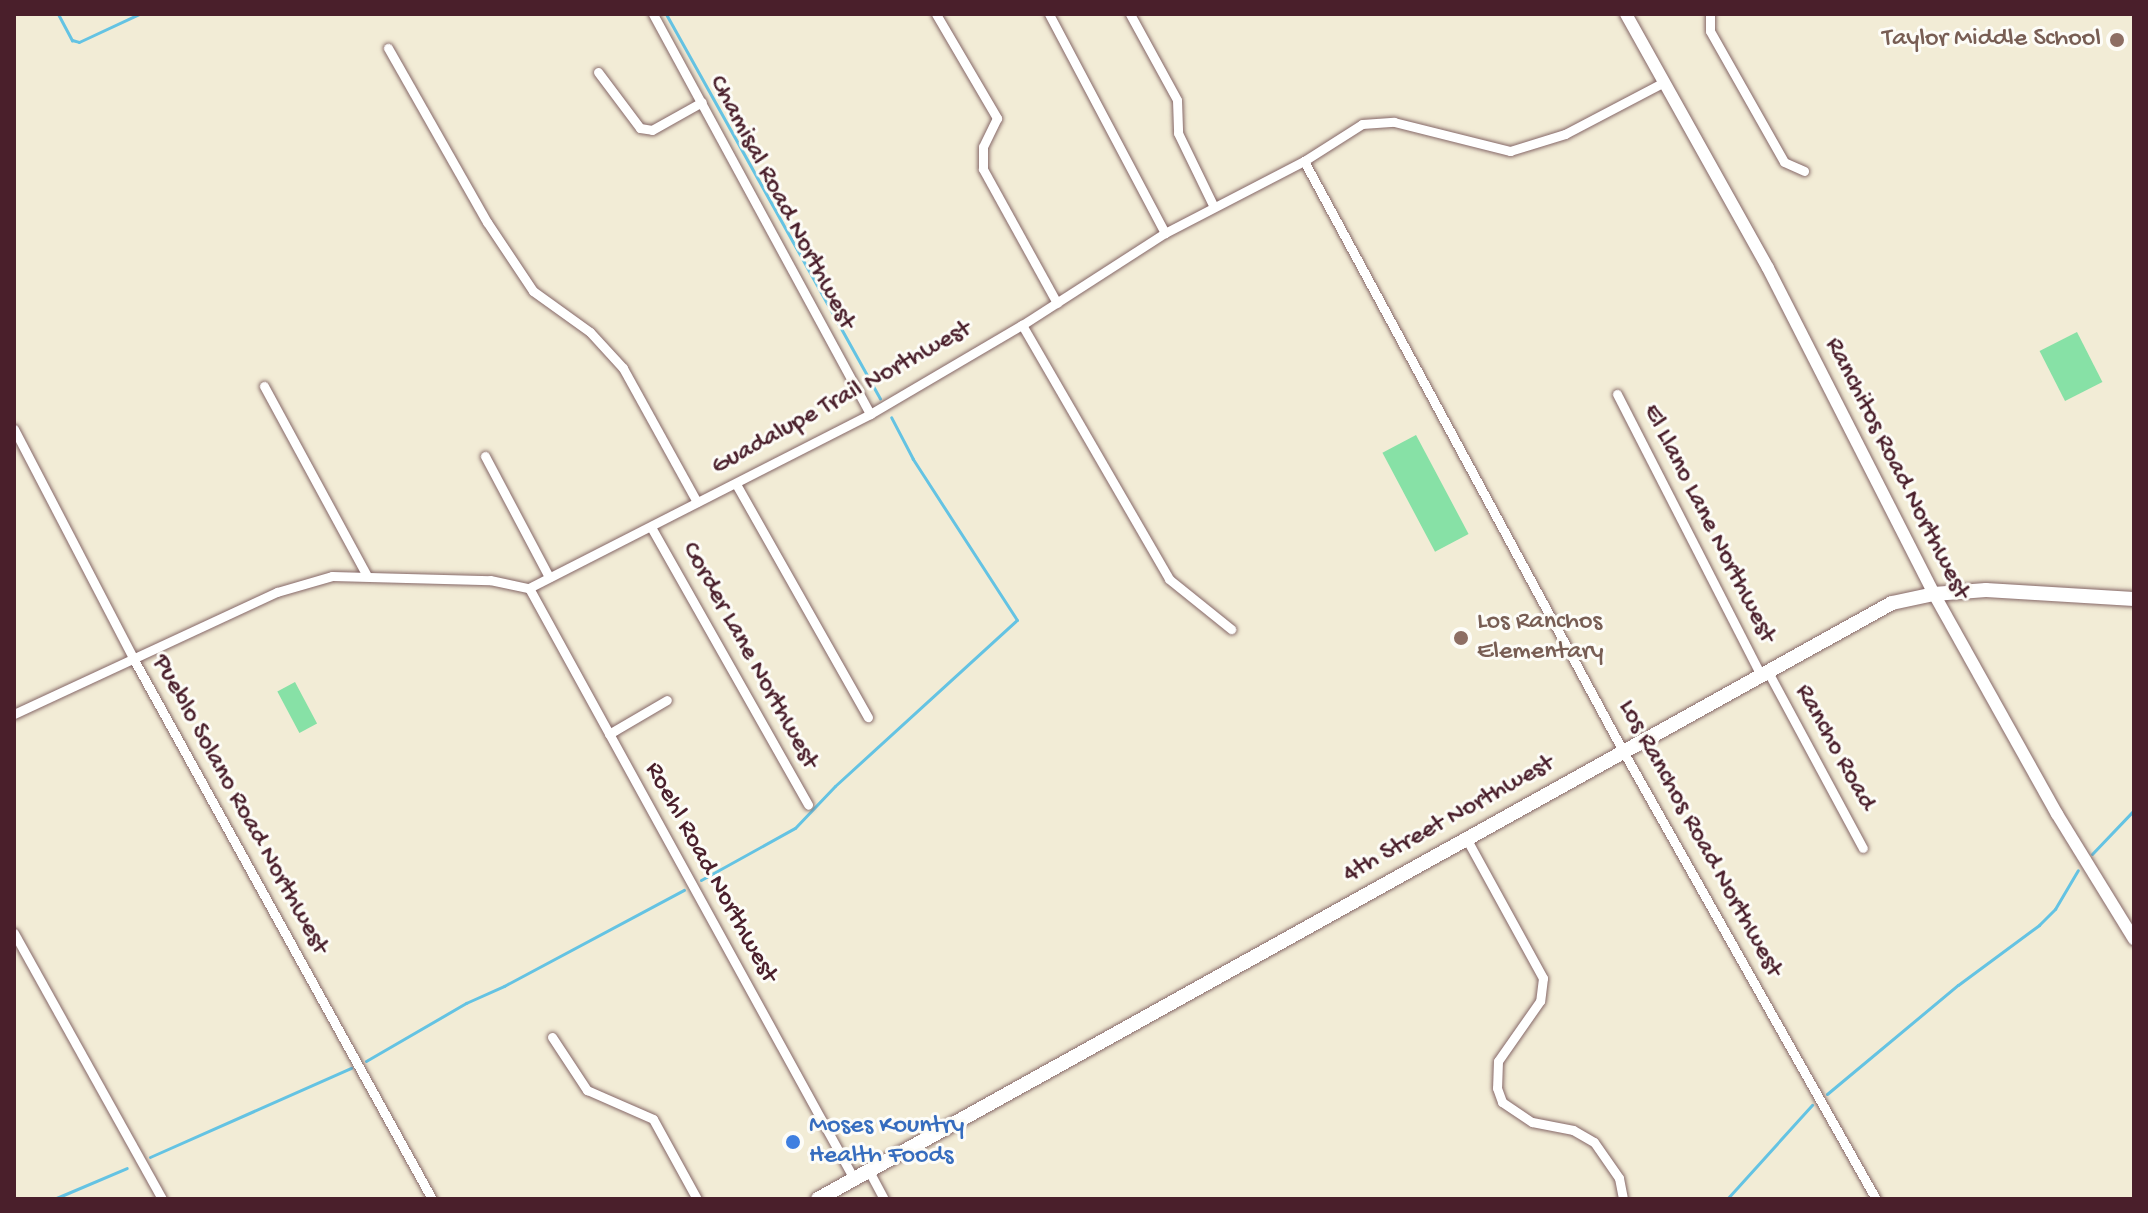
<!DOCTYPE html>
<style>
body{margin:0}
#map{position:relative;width:2148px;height:1213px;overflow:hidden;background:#f2ecd6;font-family:"Gochi Hand",sans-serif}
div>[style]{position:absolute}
.green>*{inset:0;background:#87e1a6;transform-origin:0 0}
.stream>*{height:3px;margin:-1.5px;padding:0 1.5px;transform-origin:1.5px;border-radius:1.5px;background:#64c3e3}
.roads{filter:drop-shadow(0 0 2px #856767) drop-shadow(0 0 2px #856767)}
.minor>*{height:9px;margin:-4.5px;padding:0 4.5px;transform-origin:4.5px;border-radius:4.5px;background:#fff}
.tertiary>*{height:12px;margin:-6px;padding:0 6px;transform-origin:6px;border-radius:6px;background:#fff}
.secondary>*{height:14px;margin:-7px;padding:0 7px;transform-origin:7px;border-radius:7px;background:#fff}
.dots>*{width:22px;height:22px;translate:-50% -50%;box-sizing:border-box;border:4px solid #fdfcf7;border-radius:50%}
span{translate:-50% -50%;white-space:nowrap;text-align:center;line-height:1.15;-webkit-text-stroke:6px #fdfcf7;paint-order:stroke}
.education-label{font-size:26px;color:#785e54}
.right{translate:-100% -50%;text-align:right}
.left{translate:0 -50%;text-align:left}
.street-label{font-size:26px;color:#4a1f2b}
.shop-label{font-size:26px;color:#366cbe}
.frame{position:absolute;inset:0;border:16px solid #4a1f2b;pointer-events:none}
</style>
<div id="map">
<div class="green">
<i style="left:2077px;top:332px;width:56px;height:42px;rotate:63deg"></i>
<i style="left:1416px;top:435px;width:112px;height:38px;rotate:62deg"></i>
<i style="left:295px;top:682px;width:47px;height:20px;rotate:62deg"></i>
</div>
<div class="stream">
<i style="left:58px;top:14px;width:30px;rotate:62deg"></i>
<i style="left:72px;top:40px;width:7px;rotate:16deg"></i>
<i style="left:79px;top:42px;width:66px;rotate:-25deg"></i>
<i style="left:269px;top:14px;width:32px"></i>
<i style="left:666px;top:14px;width:440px;rotate:60.9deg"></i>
<i style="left:2092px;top:854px;width:61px;rotate:-46.3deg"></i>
<i style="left:701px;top:880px;width:107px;rotate:-29deg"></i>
<i style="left:795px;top:828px;width:58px;rotate:-46.4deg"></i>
<i style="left:835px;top:786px;width:246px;rotate:-42.4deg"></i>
<i style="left:1017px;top:620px;width:192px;rotate:-122.9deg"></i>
<i style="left:913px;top:459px;width:47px;rotate:-117.6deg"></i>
<i style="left:366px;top:1061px;width:116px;rotate:-30.1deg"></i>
<i style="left:466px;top:1003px;width:42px;rotate:-24.1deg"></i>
<i style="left:504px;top:986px;width:204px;rotate:-28.1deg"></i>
<i style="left:1827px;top:1094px;width:170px;rotate:-39.8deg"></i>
<i style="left:1958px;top:985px;width:101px;rotate:-36.5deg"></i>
<i style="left:2039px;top:925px;width:23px;rotate:-45deg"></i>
<i style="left:2055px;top:909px;width:45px;rotate:-59.5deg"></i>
<i style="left:150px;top:1157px;width:220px;rotate:-23.9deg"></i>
<i style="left:54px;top:1199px;width:79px;rotate:-23deg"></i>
<i style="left:1727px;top:1199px;width:127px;rotate:-47.9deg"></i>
</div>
<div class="roads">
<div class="minor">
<i style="left:653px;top:14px;width:455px;rotate:61.5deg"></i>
<i style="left:936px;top:14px;width:121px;rotate:59.6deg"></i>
<i style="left:997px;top:118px;width:32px;rotate:116deg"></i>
<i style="left:983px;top:147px;width:22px;rotate:90deg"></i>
<i style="left:983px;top:169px;width:153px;rotate:61.1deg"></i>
<i style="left:1049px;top:14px;width:248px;rotate:62.1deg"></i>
<i style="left:1130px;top:14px;width:98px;rotate:61.3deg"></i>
<i style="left:1177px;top:100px;width:33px;rotate:88deg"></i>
<i style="left:1178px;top:133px;width:82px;rotate:64.1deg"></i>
<i style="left:1710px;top:14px;width:17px;rotate:90deg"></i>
<i style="left:1710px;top:31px;width:150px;rotate:60.5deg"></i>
<i style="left:1784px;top:162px;width:22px;rotate:24deg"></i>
<i style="left:388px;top:48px;width:200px;rotate:60.4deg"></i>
<i style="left:487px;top:222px;width:83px;rotate:56.3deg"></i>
<i style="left:533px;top:291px;width:70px;rotate:35.7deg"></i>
<i style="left:590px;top:332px;width:49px;rotate:47.5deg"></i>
<i style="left:623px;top:368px;width:153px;rotate:61.1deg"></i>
<i style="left:598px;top:72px;width:70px;rotate:53.1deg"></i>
<i style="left:640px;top:128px;width:12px;rotate:9deg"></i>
<i style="left:652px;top:130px;width:57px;rotate:-29.2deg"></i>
<i style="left:1304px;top:161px;width:671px;rotate:61.6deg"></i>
<i style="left:1623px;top:751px;width:515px;rotate:60.55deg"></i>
<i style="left:1022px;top:325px;width:293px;rotate:59.9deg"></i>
<i style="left:1169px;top:579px;width:80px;rotate:38.9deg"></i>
<i style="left:264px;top:386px;width:216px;rotate:61.5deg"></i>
<i style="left:1617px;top:394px;width:314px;rotate:62.9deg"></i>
<i style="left:14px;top:429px;width:258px;rotate:62.5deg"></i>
<i style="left:133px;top:658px;width:618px;rotate:61.07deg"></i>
<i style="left:485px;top:456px;width:137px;rotate:62.1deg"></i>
<i style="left:736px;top:484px;width:268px;rotate:60.5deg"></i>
<i style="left:651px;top:527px;width:319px;rotate:60.5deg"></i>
<i style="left:529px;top:588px;width:674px;rotate:61.19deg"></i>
<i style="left:1767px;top:670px;width:202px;rotate:61.7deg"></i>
<i style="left:14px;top:714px;width:290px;rotate:-24.9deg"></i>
<i style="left:277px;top:592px;width:57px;rotate:-16.2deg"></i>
<i style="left:332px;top:576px;width:158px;rotate:1.5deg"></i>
<i style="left:490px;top:580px;width:40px;rotate:12deg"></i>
<i style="left:529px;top:588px;width:383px;rotate:-27deg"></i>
<i style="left:870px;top:414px;width:176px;rotate:-30.4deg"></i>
<i style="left:1022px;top:325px;width:170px;rotate:-32.8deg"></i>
<i style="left:1165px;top:233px;width:157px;rotate:-27.4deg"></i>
<i style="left:1304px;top:161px;width:69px;rotate:-32.5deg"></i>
<i style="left:1362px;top:124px;width:32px;rotate:-4deg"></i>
<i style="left:1394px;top:122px;width:120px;rotate:14deg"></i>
<i style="left:1510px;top:151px;width:58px;rotate:-17.2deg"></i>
<i style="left:1565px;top:134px;width:112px;rotate:-27.7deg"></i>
<i style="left:609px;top:734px;width:67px;rotate:-30.4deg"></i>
<i style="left:1466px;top:838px;width:160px;rotate:61.2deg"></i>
<i style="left:1543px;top:978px;width:23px;rotate:97deg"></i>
<i style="left:1540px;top:1001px;width:73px;rotate:125deg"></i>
<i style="left:1498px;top:1061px;width:27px;rotate:92deg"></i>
<i style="left:1497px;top:1088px;width:15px;rotate:70deg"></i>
<i style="left:1502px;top:1102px;width:36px;rotate:34deg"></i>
<i style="left:1532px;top:1122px;width:42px;rotate:11deg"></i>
<i style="left:1573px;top:1130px;width:24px;rotate:30deg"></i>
<i style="left:1594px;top:1142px;width:44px;rotate:55.2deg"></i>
<i style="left:1619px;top:1178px;width:21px;rotate:79deg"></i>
<i style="left:14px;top:933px;width:304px;rotate:60.9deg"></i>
<i style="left:552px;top:1037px;width:64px;rotate:56.6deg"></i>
<i style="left:587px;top:1090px;width:72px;rotate:23.7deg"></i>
<i style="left:653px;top:1119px;width:91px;rotate:61.2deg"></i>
<i style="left:869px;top:1171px;width:32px;rotate:62deg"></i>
</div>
<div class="tertiary">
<i style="left:1626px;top:14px;width:291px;rotate:60.8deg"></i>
<i style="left:1768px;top:268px;width:366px;rotate:63deg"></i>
<i style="left:1934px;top:594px;width:252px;rotate:60.8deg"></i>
<i style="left:2057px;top:814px;width:147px;rotate:58.4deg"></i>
</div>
<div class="secondary">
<i style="left:818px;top:1199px;width:1228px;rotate:-29.03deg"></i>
<i style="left:1892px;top:603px;width:43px;rotate:-12.1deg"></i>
<i style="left:1934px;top:594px;width:52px;rotate:-4.4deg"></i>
<i style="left:1986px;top:590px;width:148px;rotate:3.5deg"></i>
</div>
</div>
<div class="dots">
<i style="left:2117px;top:40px;background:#8d6e63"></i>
<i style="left:1461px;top:638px;background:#8d6e63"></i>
<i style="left:793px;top:1142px;background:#3f7fe0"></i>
</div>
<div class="education-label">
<span class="right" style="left:2101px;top:40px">Taylor Middle School</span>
<span class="left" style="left:1477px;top:638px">Los Ranchos<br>Elementary</span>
</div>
<div class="street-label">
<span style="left:781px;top:203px;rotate:62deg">Chamisal Road Northwest</span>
<span style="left:842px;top:399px;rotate:-29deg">Guadalupe Trail Northwest</span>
<span style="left:1896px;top:469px;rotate:63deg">Ranchitos Road Northwest</span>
<span style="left:1708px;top:524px;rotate:63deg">El Llano Lane Northwest</span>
<span style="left:749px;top:656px;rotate:61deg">Corder Lane Northwest</span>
<span style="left:1834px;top:748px;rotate:61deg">Rancho Road</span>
<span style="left:239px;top:805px;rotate:61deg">Pueblo Solano Road Northwest</span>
<span style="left:1449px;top:820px;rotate:-29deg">4th Street Northwest</span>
<span style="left:1699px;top:839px;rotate:61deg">Los Ranchos Road Northwest</span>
<span style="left:710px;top:873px;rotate:61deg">Roehl Road Northwest</span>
</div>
<div class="shop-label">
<span class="left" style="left:809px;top:1142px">Moses Kountry<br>Health Foods</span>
</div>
<div class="frame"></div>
</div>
